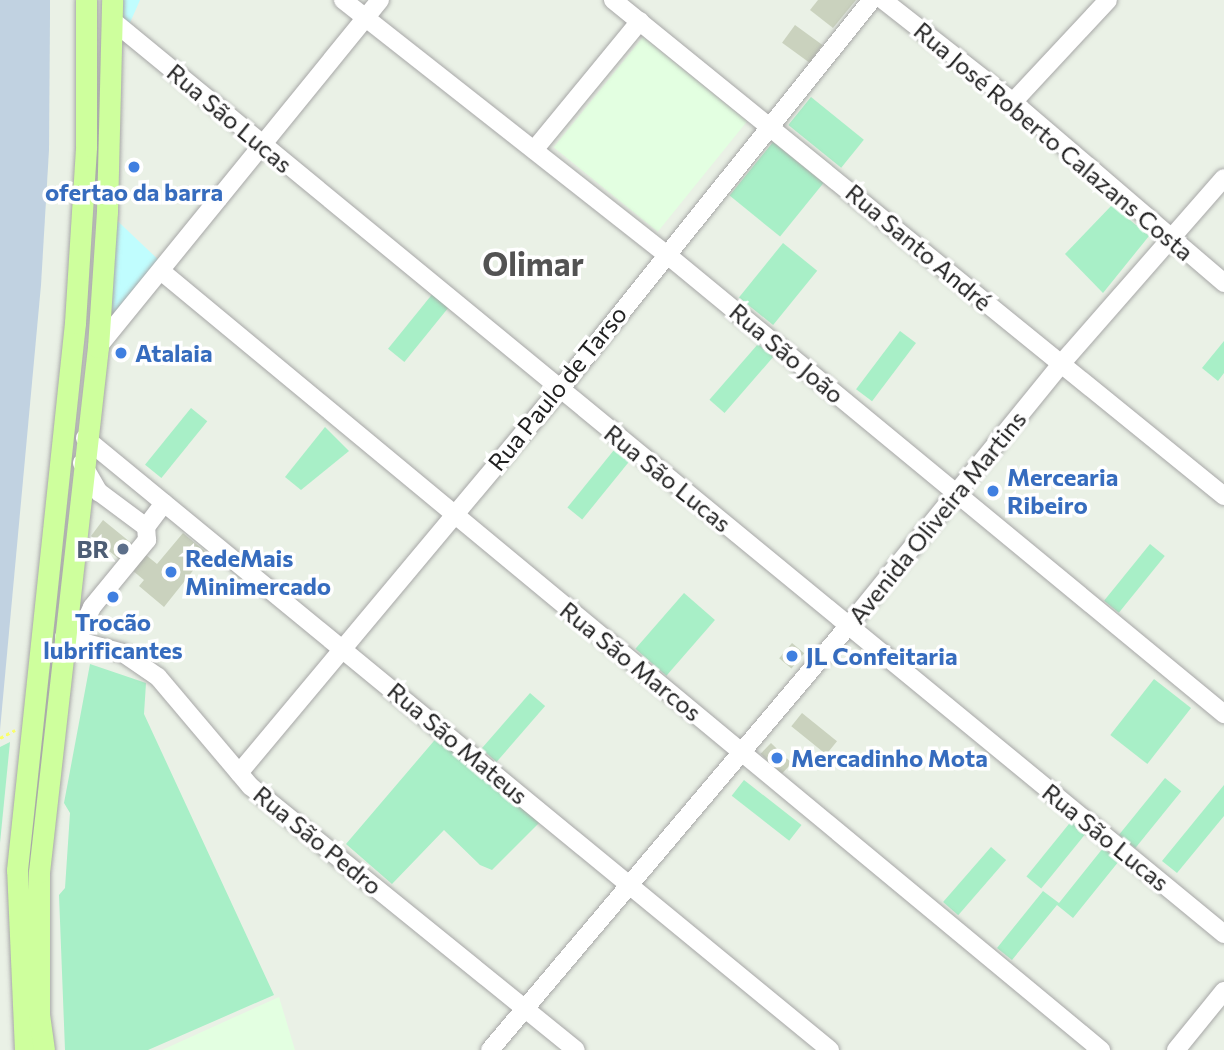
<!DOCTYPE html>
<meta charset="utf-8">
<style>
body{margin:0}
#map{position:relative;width:1224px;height:1050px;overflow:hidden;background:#eaf1e6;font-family:Commissioner,sans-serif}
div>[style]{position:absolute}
.education>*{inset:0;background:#e3ffe1;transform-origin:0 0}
.grass>*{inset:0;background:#a8efc7;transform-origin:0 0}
.wetland>*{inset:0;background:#c1d2e1}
.park>*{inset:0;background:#c0fdfe}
.building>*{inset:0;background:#cad2be;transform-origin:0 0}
.path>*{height:2.5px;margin-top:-1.25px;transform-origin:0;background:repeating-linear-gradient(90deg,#faff69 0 3.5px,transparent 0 7px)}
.roads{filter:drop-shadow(0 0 2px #a7a7a7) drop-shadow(0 0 2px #a7a7a7)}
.minor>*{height:18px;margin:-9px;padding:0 9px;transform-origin:9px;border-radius:9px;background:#fff}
.major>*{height:21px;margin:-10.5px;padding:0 10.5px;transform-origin:10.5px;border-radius:10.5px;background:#ceff9d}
.dots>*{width:19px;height:19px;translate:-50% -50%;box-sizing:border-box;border:4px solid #fff;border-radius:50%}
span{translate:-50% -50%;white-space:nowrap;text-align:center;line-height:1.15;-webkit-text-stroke:7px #fff;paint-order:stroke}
.street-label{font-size:24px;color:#202020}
.shop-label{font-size:24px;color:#366cbe;font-weight:700}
.left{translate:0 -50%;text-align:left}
.service-label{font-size:24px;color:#4e5e75;font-weight:700}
.right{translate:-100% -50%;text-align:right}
.district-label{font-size:32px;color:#535353;font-weight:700}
</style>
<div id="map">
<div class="education">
<i style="left:643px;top:37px;width:134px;height:142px;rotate:39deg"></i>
<i style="clip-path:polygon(279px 997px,295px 1050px,162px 1050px)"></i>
</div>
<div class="grass">
<i style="left:811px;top:97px;width:68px;height:36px;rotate:39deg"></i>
<i style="left:773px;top:142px;width:65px;height:69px;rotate:39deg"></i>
<i style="clip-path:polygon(1112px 205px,1149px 236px,1103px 293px,1065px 254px)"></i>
<i style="left:783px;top:243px;width:44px;height:70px;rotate:39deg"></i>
<i style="left:434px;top:292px;width:21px;height:73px;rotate:39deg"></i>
<i style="left:900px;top:331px;width:20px;height:73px;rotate:37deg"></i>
<i style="clip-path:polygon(1224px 341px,1224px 373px,1218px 381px,1202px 368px)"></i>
<i style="left:758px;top:344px;width:20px;height:74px;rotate:41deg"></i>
<i style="left:191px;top:408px;width:21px;height:73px;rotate:39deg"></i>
<i style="clip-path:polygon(325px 427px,349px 451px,301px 490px,285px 477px)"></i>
<i style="left:614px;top:450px;width:19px;height:74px;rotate:39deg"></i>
<i style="left:1150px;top:544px;width:19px;height:73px;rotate:39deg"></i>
<i style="left:684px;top:593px;width:41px;height:74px;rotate:41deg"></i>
<i style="clip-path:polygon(90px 664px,146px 683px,144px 714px,274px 995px,148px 1050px,65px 1050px,59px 895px,65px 888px,70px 813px,64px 803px)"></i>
<i style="left:1154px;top:679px;width:47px;height:71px;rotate:38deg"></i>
<i style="left:530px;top:693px;width:20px;height:74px;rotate:41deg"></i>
<i style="clip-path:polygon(439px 735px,539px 823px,492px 870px,480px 865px,444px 830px,392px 884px,346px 844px)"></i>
<i style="clip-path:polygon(10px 742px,0 843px,0 747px)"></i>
<i style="left:1165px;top:778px;width:21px;height:73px;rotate:39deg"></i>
<i style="left:744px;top:780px;width:73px;height:20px;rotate:38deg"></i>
<i style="clip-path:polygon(1224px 785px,1224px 816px,1177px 873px,1162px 861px)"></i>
<i style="left:1073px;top:819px;width:19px;height:74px;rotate:39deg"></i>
<i style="left:991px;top:847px;width:20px;height:73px;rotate:41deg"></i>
<i style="clip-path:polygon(1103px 848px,1119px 861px,1073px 918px,1057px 905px,1012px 960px,997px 948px,1043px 891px,1059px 903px)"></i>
</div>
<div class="wetland">
<i style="clip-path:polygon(0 0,50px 0,50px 15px,49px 150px,41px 285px,0 730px)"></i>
</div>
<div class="park">
<i style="clip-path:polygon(120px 0,140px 0,129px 25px,120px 14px)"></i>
<i style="clip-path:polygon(107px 211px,165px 266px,98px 347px)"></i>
</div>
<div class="building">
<i style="clip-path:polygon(818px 0,856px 0,833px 28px,810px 10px)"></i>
<i style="left:795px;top:25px;width:34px;height:22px;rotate:36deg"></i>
<i style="clip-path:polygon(103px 520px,157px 564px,183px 533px,207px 553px,164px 607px,139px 586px,144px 580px,91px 536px)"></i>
<i style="left:792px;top:643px;width:16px;height:20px;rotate:40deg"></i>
<i style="left:802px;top:713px;width:45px;height:17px;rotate:39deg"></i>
<i style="left:771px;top:743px;width:29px;height:15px;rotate:44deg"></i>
</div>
<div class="path">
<i style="left:0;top:738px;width:17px;rotate:-28deg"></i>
</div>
<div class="roads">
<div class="minor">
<i style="left:343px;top:0;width:410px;rotate:38.2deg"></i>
<i style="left:665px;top:253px;width:725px;rotate:39.51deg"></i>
<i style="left:613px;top:0;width:787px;rotate:39.07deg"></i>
<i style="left:883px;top:0;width:165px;rotate:38.1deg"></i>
<i style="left:1013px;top:102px;width:278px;rotate:40.6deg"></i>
<i style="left:113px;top:21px;width:1438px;rotate:39.41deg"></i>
<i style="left:1013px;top:102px;width:139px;rotate:-47deg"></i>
<i style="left:534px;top:150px;width:167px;rotate:-50.6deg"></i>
<i style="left:161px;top:271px;width:1221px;rotate:39.65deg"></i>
<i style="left:98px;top:347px;width:447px;rotate:-50.9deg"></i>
<i style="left:85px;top:438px;width:964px;rotate:39.4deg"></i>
<i style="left:82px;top:463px;width:34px;rotate:60deg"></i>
<i style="left:99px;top:492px;width:59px;rotate:36.7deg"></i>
<i style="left:64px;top:637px;width:61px;rotate:15.2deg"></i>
<i style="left:123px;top:653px;width:42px;rotate:34.4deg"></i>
<i style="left:158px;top:677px;width:143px;rotate:49.8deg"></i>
<i style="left:250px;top:786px;width:419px;rotate:39deg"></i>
<i style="left:73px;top:648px;width:45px;rotate:-65.1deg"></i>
<i style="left:92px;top:607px;width:87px;rotate:-50.6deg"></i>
<i style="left:147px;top:540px;width:13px;rotate:-94deg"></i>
<i style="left:146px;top:527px;width:30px;rotate:-53deg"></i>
<i style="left:239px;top:773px;width:500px;rotate:-50.11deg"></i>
<i style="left:560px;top:389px;width:499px;rotate:-51.3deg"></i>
<i style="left:490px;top:1050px;width:556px;rotate:-49.81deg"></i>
<i style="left:849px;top:625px;width:336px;rotate:-50.9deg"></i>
<i style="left:1061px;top:364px;width:247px;rotate:-48.8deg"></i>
<i style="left:1176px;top:1050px;width:76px;rotate:-50.9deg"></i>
</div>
<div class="major">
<i style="left:25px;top:1050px;width:180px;rotate:-92.5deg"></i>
<i style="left:17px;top:870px;width:550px;rotate:-83.95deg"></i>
<i style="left:75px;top:323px;width:177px;rotate:-86.4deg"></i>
<i style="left:86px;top:146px;width:146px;rotate:-90deg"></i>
<i style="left:44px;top:1050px;width:37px;rotate:-98deg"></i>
<i style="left:39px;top:1013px;width:141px;rotate:-90deg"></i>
<i style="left:39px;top:872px;width:528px;rotate:-83.59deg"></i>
<i style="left:98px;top:347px;width:136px;rotate:-86.2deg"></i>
<i style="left:107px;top:211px;width:211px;rotate:-88.6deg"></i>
</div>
</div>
<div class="dots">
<i style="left:134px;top:167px;background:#3f7fe0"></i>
<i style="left:121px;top:353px;background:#3f7fe0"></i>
<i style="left:993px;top:491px;background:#3f7fe0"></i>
<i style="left:123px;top:549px;background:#5c6f8a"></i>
<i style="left:171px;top:572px;background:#3f7fe0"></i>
<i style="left:113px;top:597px;background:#3f7fe0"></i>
<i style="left:792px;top:656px;background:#3f7fe0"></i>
<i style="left:777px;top:758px;background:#3f7fe0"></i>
</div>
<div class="street-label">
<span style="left:230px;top:118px;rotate:40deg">Rua São Lucas</span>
<span style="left:1054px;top:141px;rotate:40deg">Rua José Roberto Calazans Costa</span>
<span style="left:919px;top:247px;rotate:40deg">Rua Santo André</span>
<span style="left:787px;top:353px;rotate:40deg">Rua São João</span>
<span style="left:557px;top:388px;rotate:-51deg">Rua Paulo de Tarso</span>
<span style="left:668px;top:478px;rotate:39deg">Rua São Lucas</span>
<span style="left:937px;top:517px;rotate:-51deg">Avenida Oliveira Martins</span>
<span style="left:631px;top:661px;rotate:39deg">Rua São Marcos</span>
<span style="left:458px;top:743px;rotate:40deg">Rua São Mateus</span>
<span style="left:1106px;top:837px;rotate:39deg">Rua São Lucas</span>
<span style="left:318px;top:840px;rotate:39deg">Rua São Pedro</span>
</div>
<div class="shop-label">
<span style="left:134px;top:192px">ofertao da barra</span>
<span class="left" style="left:135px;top:353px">Atalaia</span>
<span class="left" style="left:1007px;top:491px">Mercearia<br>Ribeiro</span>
<span class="left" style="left:185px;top:572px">RedeMais<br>Minimercado</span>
<span style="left:113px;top:636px">Trocão<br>lubrificantes</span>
<span class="left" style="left:806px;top:656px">JL Confeitaria</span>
<span class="left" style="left:791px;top:758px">Mercadinho Mota</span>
</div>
<div class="service-label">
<span class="right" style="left:109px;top:549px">BR</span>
</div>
<div class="district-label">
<span style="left:533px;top:263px">Olimar</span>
</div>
</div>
